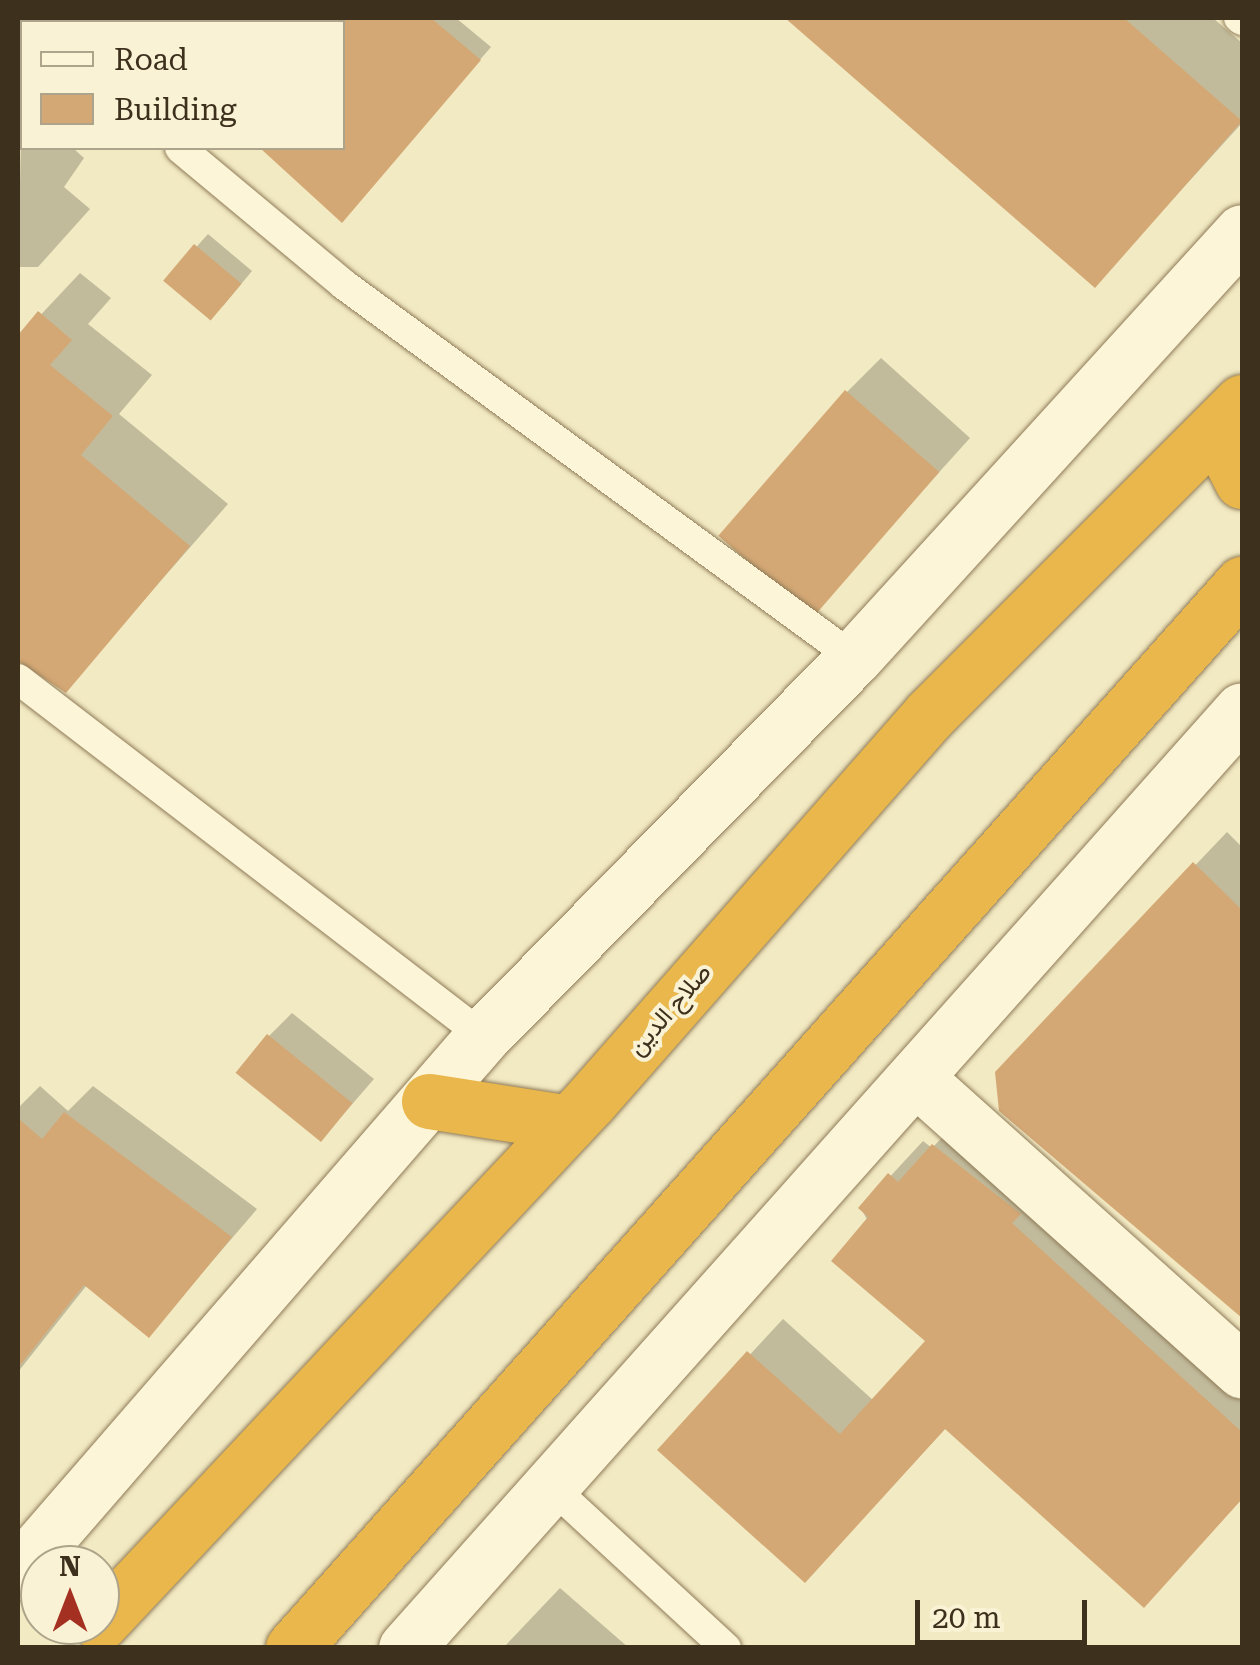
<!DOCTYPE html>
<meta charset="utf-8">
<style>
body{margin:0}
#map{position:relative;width:1260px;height:1665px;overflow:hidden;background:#f2eac3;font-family:"Roboto Serif",Vazirmatn,serif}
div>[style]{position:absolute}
.shadow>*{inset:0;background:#0003}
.building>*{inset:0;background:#d4a875;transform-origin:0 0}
.roads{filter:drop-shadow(0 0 2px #8f7b58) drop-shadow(0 0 2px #8f7b58)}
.lane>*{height:30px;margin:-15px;padding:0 15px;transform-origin:15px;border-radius:15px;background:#fcf5d8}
.street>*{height:55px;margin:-27.5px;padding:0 27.5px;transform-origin:27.5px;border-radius:27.5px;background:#fcf5d8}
.secondary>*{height:55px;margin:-27.5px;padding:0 27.5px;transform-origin:27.5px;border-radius:27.5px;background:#fcf5d8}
.highway>*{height:55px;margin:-27.5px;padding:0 27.5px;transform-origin:27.5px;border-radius:27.5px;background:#e9b74c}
span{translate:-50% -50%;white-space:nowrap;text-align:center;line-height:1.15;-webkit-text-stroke:8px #f9f2d4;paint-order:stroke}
.street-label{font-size:25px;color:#3d301d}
.frame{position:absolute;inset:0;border:20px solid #3d301d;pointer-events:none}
.legend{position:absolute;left:20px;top:20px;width:325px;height:130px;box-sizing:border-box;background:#f9f2d4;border:2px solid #aea48b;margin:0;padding:12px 18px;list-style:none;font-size:30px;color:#3d301d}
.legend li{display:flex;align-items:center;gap:20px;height:50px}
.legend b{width:50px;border:2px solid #aea48b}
.north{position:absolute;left:20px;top:1545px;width:100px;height:100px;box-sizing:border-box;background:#f9f2d4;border:2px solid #aea48b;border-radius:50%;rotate:0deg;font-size:28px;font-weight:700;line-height:40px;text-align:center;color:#3d301d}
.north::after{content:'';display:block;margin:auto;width:35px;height:45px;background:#a43022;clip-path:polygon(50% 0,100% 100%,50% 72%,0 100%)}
.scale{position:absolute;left:915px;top:1600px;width:172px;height:45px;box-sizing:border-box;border:5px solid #3d301d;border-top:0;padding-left:12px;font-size:30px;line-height:35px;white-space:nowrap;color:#3d301d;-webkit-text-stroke:8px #f9f2d4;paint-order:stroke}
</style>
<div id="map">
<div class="shadow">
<i style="clip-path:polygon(158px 18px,456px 18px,491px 47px,345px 216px,263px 148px,342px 148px,342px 22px)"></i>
<i style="clip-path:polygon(789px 18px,1213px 18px,1242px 43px,1242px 123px,1095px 285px)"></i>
<i style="clip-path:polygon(22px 96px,22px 148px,73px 148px,84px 158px,64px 187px,90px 209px,38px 267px,18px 267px)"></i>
<i style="clip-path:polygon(208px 234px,252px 271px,223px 306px,167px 280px)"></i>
<i style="clip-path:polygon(80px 273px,111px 298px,88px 324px,152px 375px,119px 414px,228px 504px,66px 689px,18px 660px,18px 406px,40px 379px,18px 359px,18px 339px)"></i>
<i style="clip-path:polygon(881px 358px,970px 438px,850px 571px,847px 392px)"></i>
<i style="clip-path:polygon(1227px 832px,1242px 847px,1242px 1315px,1002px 1109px,998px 1072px)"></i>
<i style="clip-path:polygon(292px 1013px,374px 1079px,321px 1140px,269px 1036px)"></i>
<i style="clip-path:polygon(40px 1086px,68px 1111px,93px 1086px,257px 1209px,149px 1335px,87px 1285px,18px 1372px,18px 1108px)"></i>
<i style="clip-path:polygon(967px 1112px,1242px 1368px,1242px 1499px,1144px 1605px,947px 1427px,805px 1580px,661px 1450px,783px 1319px,874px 1401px,929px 1341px,861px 1208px,923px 1141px,932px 1148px)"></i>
<i style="clip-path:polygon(560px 1588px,629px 1648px,503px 1648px)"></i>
</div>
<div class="building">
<i style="clip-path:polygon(342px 18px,431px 18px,481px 60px,342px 223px,260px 148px,342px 148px)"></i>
<i style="clip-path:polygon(785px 18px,1124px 18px,1242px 121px,1095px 288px)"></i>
<i style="left:194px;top:244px;width:62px;height:48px;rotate:40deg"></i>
<i style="clip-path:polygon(38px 311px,72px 340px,50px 365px,113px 416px,81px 455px,190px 546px,66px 693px,18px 661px,18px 335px)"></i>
<i style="left:845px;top:390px;width:125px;height:193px;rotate:41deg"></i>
<i style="clip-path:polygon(1193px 862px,1242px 910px,1242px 1318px,999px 1111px,995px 1072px)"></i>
<i style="left:267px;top:1034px;width:110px;height:50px;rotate:39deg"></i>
<i style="clip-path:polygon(64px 1112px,232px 1237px,149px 1338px,84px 1285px,18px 1368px,18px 1118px,42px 1139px)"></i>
<i style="clip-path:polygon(932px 1144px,1021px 1214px,1012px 1223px,1242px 1432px,1242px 1499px,1144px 1608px,945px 1429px,805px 1583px,657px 1450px,747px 1351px,840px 1434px,925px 1341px,831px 1261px,868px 1217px,858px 1208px,888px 1173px,898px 1182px)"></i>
</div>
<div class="roads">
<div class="lane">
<i style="left:18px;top:18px;width:6px;rotate:39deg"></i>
<i style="left:1239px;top:18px;width:4px;rotate:34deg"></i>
<i style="left:180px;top:148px;width:212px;rotate:39.8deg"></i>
<i style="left:343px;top:284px;width:633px;rotate:36.2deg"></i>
<i style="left:18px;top:679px;width:586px;rotate:37.51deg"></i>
<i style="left:546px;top:1482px;width:245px;rotate:42.7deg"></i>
</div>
<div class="street">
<i style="left:916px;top:1078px;width:438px;rotate:41.9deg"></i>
</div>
<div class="secondary">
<i style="left:18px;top:1572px;width:710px;rotate:-49.06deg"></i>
<i style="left:483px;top:1036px;width:530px;rotate:-45.54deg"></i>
<i style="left:854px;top:658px;width:576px;rotate:-47.67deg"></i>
<i style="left:406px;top:1648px;width:1256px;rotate:-48.29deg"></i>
</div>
<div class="highway">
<i style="left:1217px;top:432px;width:55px;rotate:63deg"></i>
<i style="left:429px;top:1101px;width:142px;rotate:8.9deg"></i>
<i style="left:100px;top:1623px;width:716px;rotate:-46.81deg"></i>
<i style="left:590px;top:1101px;width:515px;rotate:-48.7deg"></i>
<i style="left:930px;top:714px;width:441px;rotate:-45deg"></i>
<i style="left:293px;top:1648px;width:1426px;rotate:-48.27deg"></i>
</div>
</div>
<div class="street-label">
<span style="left:670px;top:1010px;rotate:-49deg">صلاح الدين</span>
</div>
<div class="frame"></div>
<ul class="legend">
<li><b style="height:12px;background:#fcf5d8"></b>Road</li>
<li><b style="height:28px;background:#d4a875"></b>Building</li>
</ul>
<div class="north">N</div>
<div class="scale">20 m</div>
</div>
